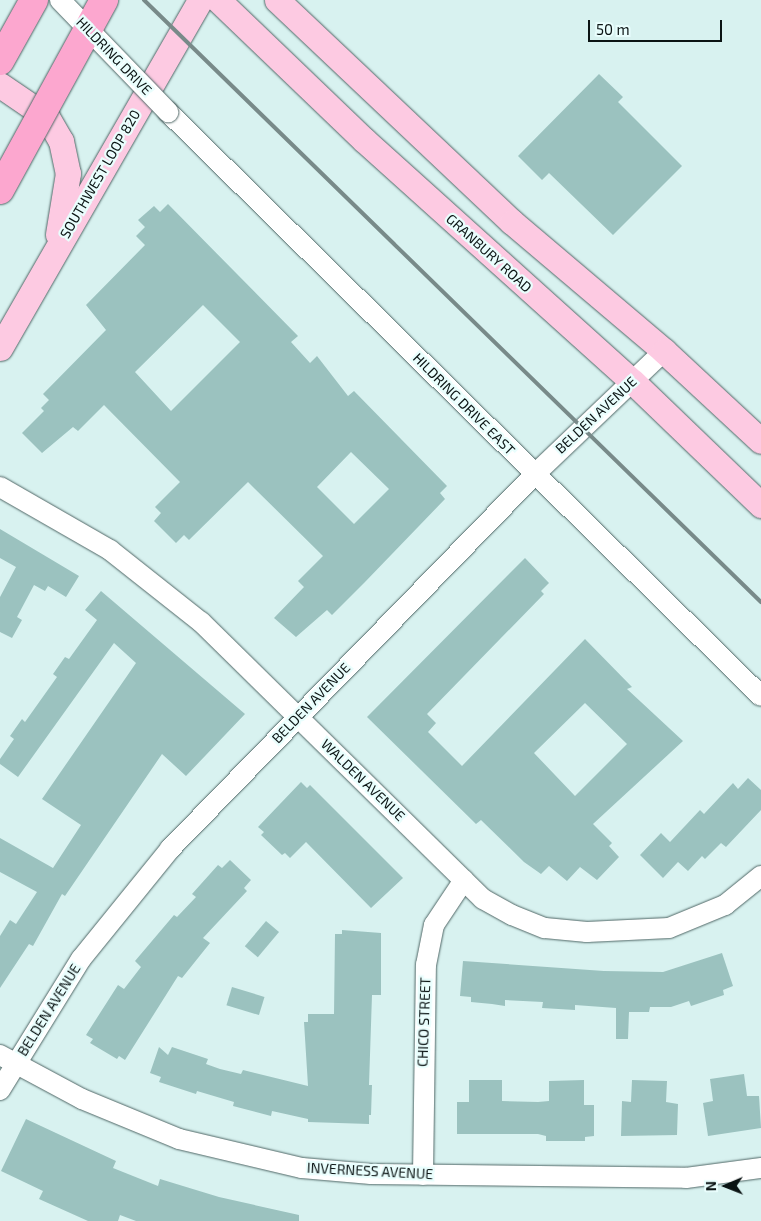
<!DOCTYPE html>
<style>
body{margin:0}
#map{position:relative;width:761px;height:1221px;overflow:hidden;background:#d8f2f0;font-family:"Exo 2",sans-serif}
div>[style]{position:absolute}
.building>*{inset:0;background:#9bc2bf;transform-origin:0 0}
.roads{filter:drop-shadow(0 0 1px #506766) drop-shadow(0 0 1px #506766)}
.minor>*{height:20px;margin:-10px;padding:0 10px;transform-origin:10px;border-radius:10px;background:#fff}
.major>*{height:25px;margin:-12.5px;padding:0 12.5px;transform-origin:12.5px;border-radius:12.5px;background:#fdcae2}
.highway>*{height:28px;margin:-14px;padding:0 14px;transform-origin:14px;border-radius:14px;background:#fca7cf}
.rail>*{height:4px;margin:-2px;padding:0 2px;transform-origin:2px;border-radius:2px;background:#788a89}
.bridges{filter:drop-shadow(0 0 1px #506766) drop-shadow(0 0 1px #506766)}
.minor-bridge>*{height:20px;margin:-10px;padding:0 10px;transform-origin:10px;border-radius:10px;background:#fff}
.highway-bridge>*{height:28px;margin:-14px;padding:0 14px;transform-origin:14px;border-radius:14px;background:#fca7cf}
span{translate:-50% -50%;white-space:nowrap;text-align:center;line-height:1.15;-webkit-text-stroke:4.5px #e9fefd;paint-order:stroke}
.street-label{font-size:14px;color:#0b1414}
.north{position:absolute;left:701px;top:1161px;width:50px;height:50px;-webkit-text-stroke:4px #e9fefd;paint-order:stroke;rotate:269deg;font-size:14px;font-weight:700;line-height:20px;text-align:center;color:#0b1414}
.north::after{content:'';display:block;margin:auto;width:18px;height:22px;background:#0b1414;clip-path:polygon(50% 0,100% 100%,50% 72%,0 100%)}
.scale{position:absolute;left:588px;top:20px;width:134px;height:22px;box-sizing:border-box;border:2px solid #0b1414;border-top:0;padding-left:6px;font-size:15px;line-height:18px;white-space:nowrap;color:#0b1414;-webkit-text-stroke:4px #e9fefd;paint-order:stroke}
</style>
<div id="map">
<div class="building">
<i style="clip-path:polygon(599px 74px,623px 97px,618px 102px,682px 166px,613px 235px,549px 173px,542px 180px,518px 156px)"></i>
<i style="clip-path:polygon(evenodd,168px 204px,298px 336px,291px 342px,310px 363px,317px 356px,348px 396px,354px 391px,447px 486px,440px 493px,445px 499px,365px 582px,332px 615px,327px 610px,296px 637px,274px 618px,304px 587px,298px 581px,323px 556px,248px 482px,189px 540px,184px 535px,176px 543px,154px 521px,161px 513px,155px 507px,180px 482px,104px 405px,78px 431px,73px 427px,42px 453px,22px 433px,44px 411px,41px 408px,49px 400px,43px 394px,106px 330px,86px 305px,145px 245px,136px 236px,145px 227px,138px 220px,154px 206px,160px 212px,168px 204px,203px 305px,240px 342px,171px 411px,135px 372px,203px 305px,168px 204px,351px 452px,389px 489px,354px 524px,317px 487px,351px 452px)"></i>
<i style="clip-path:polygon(0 529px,79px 576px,66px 597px,48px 586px,45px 591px,34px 585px,17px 617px,22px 620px,12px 638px,0 632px,0 597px,16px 567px,0 558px)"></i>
<i style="clip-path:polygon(evenodd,525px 558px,549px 583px,541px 591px,544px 594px,427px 714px,436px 723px,428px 732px,462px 766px,585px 639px,632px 687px,627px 689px,683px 741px,593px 824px,612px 843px,609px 846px,619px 857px,597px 880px,580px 867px,567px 881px,549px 866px,541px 874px,524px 862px,481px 820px,476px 824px,367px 717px,525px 558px,585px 703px,627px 744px,575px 796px,534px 753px,585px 703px)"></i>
<i style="clip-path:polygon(101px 591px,245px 714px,186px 776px,162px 754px,65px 896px,62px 894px,33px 946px,29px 944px,0 988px,0 936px,10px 920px,16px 924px,37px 892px,0 872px,0 838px,53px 868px,81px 825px,42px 799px,136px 663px,114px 643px,18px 777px,0 764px,0 759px,14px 739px,10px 736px,22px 719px,25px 722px,57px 677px,53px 674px,65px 657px,69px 659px,97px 620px,85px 610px)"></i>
<i style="clip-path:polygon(748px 778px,761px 790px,761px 810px,726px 847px,721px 843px,705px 859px,702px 856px,688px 871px,678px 862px,663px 878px,640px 855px,661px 833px,670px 842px,700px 810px,704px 814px,733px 783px,738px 789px)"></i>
<i style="clip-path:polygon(301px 782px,307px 788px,310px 785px,403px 878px,371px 908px,306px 842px,290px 858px,285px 853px,282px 855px,261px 835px,264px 832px,258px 827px)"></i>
<i style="clip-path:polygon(230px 860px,251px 880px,244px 888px,247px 891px,203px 938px,210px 943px,182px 978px,178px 976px,125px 1060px,119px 1056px,117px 1059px,90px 1043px,93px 1039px,86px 1035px,118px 985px,124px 989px,141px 967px,135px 961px,174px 915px,177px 917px,196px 897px,192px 894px,218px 865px,222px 868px)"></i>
<i style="left:266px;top:921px;width:17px;height:33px;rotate:40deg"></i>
<i style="clip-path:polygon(342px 930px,381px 933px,381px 995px,372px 995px,369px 1085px,372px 1085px,371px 1115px,369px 1115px,369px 1124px,308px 1122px,308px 1119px,272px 1111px,271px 1116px,233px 1106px,234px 1102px,197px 1091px,196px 1094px,159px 1082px,161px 1077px,150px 1073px,159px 1047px,168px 1055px,172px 1047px,208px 1059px,206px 1064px,220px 1069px,241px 1074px,243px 1070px,308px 1086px,304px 1022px,308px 1022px,308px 1014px,334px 1014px,335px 934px,342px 934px)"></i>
<i style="clip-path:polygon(722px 953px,733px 986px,723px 990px,724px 995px,691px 1006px,689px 1001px,671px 1007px,650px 1007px,649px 1012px,629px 1012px,628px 1039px,616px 1039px,616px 1008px,575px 1005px,575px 1010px,542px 1008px,543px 1002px,505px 1000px,505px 1006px,492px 1004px,471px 1002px,471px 997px,460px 996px,463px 961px,604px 971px,663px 972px)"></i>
<i style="left:232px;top:987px;width:34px;height:19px;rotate:17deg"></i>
<i style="clip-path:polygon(744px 1074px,747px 1096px,759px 1096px,761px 1128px,708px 1136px,703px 1103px,713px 1101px,710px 1079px)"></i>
<i style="clip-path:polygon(469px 1080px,502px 1080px,502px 1101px,538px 1102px,549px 1101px,549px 1081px,584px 1080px,584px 1105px,594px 1105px,594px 1136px,585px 1137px,585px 1141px,546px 1141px,546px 1136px,538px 1134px,457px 1134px,457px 1102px,469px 1102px)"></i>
<i style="clip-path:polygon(632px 1080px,667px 1081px,666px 1102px,678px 1104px,677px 1135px,621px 1136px,622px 1101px,631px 1102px)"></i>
<i style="clip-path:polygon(26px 1119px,116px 1161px,113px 1168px,158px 1186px,160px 1179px,219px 1197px,299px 1215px,299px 1221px,136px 1221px,120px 1215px,118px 1221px,88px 1221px,39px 1199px,43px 1191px,1px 1171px)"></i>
</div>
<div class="roads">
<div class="minor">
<i style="left:168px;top:112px;width:832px;rotate:44.56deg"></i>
<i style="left:0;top:487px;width:127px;rotate:29.8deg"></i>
<i style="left:110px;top:550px;width:116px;rotate:38.4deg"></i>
<i style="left:201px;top:622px;width:395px;rotate:44.5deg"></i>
<i style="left:483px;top:899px;width:33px;rotate:29deg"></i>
<i style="left:512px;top:915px;width:35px;rotate:22deg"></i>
<i style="left:545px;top:928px;width:42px;rotate:5.4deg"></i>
<i style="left:587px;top:932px;width:82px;rotate:-2.8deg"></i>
<i style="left:669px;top:928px;width:61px;rotate:-22.3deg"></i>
<i style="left:725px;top:905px;width:46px;rotate:-38.9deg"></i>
<i style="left:0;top:1055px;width:93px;rotate:28.2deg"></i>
<i style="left:82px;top:1099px;width:105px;rotate:22.4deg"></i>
<i style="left:179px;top:1139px;width:126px;rotate:13.3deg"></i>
<i style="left:302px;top:1168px;width:69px;rotate:5deg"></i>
<i style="left:371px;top:1174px;width:315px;rotate:0.7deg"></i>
<i style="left:686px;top:1178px;width:76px;rotate:-7.6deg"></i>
<i style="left:0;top:1090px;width:154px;rotate:-58.3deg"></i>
<i style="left:81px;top:959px;width:141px;rotate:-51deg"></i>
<i style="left:170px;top:849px;width:523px;rotate:-45.77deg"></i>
<i style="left:535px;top:474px;width:178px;rotate:-43.6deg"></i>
<i style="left:423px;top:1175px;width:210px;rotate:-89.2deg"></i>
<i style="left:426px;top:965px;width:41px;rotate:-78.7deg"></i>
<i style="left:434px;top:925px;width:54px;rotate:-56.3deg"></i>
</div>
<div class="major">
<i style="left:218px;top:0;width:202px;rotate:43.8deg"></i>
<i style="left:364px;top:140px;width:362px;rotate:42deg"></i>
<i style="left:633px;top:382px;width:178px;rotate:43.9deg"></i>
<i style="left:277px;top:0;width:323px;rotate:43.4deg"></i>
<i style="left:512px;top:222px;width:199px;rotate:40.3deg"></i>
<i style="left:664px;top:351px;width:132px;rotate:42.9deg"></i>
<i style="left:0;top:85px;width:57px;rotate:34.2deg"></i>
<i style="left:47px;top:117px;width:28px;rotate:60deg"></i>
<i style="left:61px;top:141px;width:33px;rotate:78deg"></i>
<i style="left:68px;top:173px;width:62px;rotate:99.3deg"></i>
<i style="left:0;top:348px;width:401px;rotate:-60.1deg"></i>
</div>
<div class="highway">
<i style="left:0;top:61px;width:70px;rotate:-60.9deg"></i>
</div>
</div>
<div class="rail">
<i style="left:144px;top:0;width:862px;rotate:44.3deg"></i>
</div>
<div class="bridges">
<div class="minor-bridge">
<i style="left:60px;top:0;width:156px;rotate:46deg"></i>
</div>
<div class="highway-bridge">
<i style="left:0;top:190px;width:217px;rotate:-61.3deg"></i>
</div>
</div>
<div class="street-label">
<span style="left:114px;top:56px;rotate:46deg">HILDRING DRIVE</span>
<span style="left:100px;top:174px;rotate:-60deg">SOUTHWEST LOOP 820</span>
<span style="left:489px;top:253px;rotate:42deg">GRANBURY ROAD</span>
<span style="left:464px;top:404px;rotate:45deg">HILDRING DRIVE EAST</span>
<span style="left:596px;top:415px;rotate:-43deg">BELDEN AVENUE</span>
<span style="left:311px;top:703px;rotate:-46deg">BELDEN AVENUE</span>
<span style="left:363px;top:780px;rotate:44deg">WALDEN AVENUE</span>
<span style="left:49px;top:1010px;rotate:-58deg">BELDEN AVENUE</span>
<span style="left:424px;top:1022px;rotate:-88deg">CHICO STREET</span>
<span style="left:370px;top:1171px;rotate:3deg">INVERNESS AVENUE</span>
</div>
<div class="north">N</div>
<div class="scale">50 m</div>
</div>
